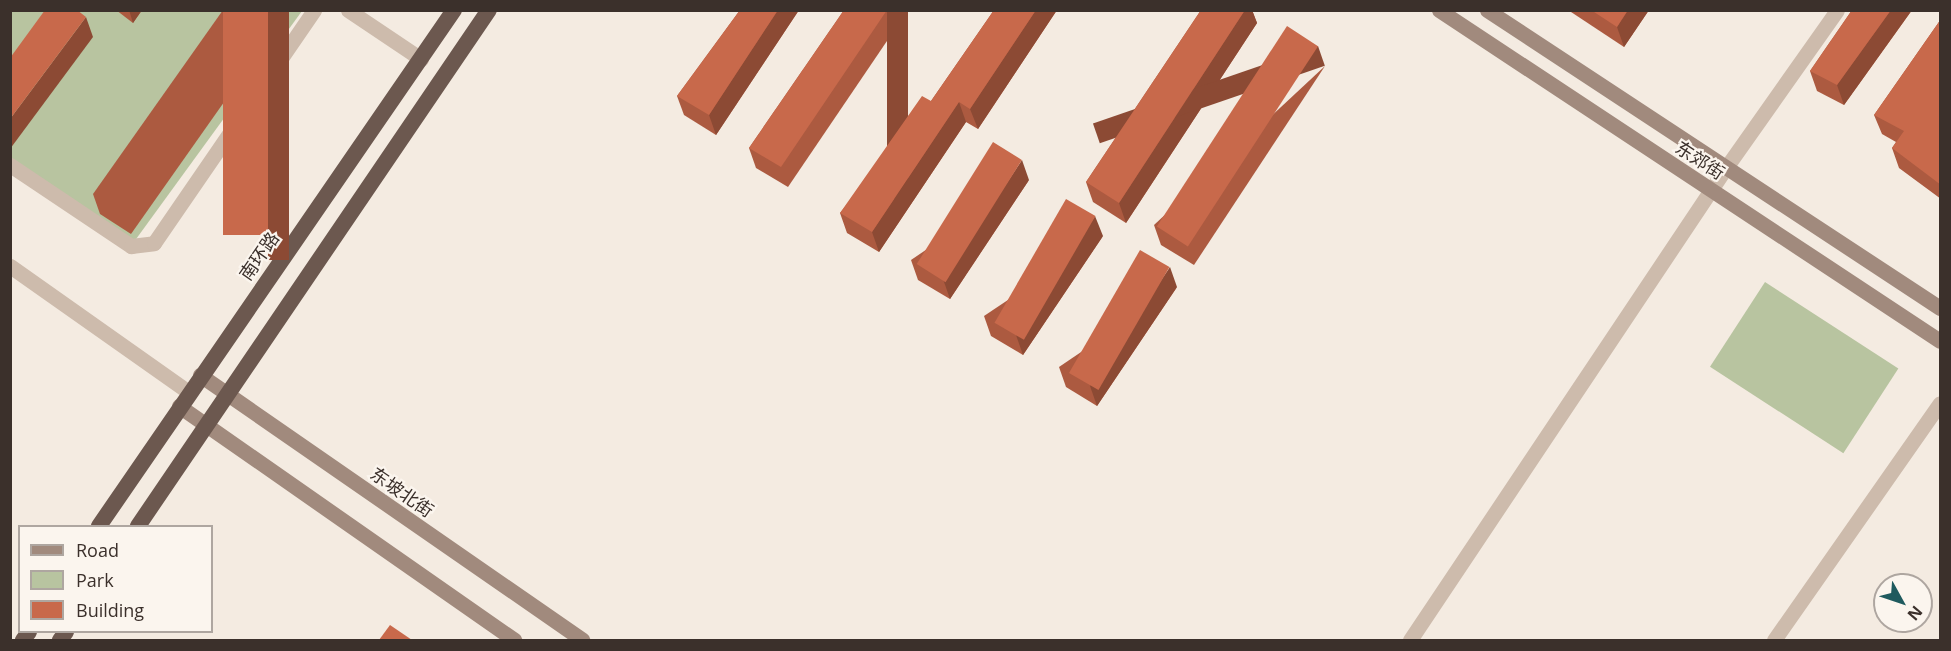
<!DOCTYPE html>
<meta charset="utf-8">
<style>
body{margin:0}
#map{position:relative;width:1951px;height:651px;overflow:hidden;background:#f4ebe1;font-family:"Open Sans","Noto Sans SC",sans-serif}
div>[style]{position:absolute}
.green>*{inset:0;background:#b8c4a0;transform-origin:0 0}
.minor>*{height:15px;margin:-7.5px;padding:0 7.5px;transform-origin:7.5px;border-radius:7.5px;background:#cdbbac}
.tertiary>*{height:15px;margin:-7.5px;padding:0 7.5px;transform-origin:7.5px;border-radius:7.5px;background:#cdbbac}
.secondary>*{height:15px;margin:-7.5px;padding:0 7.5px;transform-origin:7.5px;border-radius:7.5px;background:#a18a7d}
.trunk>*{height:16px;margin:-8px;padding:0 8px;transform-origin:8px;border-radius:8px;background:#6c584f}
.wall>*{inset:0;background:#ac5a40}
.shaded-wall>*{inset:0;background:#8c4a34;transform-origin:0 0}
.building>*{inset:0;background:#c8694b;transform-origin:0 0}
span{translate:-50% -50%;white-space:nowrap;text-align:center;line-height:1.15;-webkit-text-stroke:4.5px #fbf5ee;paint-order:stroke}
.street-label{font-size:18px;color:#3b302b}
.frame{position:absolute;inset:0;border:12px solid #3b302b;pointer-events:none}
.legend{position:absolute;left:18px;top:525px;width:195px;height:108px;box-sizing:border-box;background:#fbf5ee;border:2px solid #aea6a0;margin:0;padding:8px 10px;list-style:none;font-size:18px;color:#3b302b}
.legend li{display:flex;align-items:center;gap:12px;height:30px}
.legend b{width:30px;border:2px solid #aea6a0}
.north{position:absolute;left:1873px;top:573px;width:60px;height:60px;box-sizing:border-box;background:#fbf5ee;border:2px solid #aea6a0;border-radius:50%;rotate:130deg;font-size:16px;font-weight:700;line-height:24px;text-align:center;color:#3b302b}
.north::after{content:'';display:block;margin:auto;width:21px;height:27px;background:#1f5a5e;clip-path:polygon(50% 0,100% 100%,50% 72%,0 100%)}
</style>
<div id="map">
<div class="green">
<i style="clip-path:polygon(10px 11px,302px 11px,131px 246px,11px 164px)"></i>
<i style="left:1765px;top:282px;width:159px;height:101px;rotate:33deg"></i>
</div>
<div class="minor">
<i style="left:348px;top:10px;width:88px;rotate:33.9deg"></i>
<i style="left:10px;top:165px;width:146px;rotate:33.8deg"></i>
<i style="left:131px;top:246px;width:23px;rotate:-7deg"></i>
<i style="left:154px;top:243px;width:283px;rotate:-55.5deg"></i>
<i style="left:10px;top:266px;width:217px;rotate:35.2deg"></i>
<i style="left:1410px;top:640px;width:567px;rotate:-56.23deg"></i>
<i style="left:1774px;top:640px;width:289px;rotate:-55deg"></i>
</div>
<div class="tertiary">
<i style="left:1725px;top:169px;width:194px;rotate:-54.8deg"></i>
</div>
<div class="secondary">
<i style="left:1439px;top:10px;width:600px;rotate:33.45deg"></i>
<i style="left:1487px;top:10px;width:542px;rotate:33.34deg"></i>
<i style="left:200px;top:375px;width:465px;rotate:34.7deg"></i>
<i style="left:179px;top:406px;width:409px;rotate:34.9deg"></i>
</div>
<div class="trunk">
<i style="left:99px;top:526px;width:626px;rotate:-55.47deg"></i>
<i style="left:138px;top:526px;width:624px;rotate:-55.78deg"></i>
<i style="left:23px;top:640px;width:10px;rotate:-53deg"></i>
<i style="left:60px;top:640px;width:10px;rotate:-53deg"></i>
</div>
<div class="wall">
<i style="clip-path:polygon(116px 10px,142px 10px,133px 23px)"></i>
<i style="clip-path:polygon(223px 10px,289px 10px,131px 234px,100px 214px,93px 194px)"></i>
<i style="clip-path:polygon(740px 10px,799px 10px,716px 135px,684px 115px,677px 96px)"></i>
<i style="clip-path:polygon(844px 10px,908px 10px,788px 187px,756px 168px,749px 148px)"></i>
<i style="clip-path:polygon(994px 10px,1057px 10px,978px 129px,966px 122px,879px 252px,847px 233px,840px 213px,931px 101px)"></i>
<i style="clip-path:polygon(1201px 10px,1252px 10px,1257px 23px,1126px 223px,1093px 202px,1086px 182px)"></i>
<i style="clip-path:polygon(1568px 10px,1649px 10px,1624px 47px)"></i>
<i style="clip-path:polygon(1852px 10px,1912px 10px,1844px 105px,1817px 91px,1810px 71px)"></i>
<i style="clip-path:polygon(1941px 19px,1941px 199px,1899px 168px,1892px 148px,1896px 142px,1882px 134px,1874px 115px)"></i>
<i style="clip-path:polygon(1325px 66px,1194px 265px,1161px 245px,1154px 225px)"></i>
<i style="clip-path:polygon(1029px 180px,950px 299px,918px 280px,911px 260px)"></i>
<i style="clip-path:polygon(1103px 236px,1023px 355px,991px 336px,984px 316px)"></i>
<i style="clip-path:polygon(1177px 287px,1097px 406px,1066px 387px,1059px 367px)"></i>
</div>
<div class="shaded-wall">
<i style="clip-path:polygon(129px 10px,142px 10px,133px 23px)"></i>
<i style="left:268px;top:10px;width:21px;height:250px"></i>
<i style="clip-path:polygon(778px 10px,799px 10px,716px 135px,709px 115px)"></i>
<i style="left:887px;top:10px;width:21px;height:189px"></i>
<i style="clip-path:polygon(1036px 10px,1057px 10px,978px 129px,970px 109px)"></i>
<i style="clip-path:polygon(1245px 10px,1252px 10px,1257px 23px,1126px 223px,1119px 203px)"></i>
<i style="clip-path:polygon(1628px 10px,1649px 10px,1624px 47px,1617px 27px)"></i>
<i style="clip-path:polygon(1891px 10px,1912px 10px,1844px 105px,1837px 85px)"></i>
<i style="clip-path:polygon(86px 17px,93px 37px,10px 149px,10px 119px)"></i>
<i style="left:1318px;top:46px;width:21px;height:238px;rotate:71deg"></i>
<i style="clip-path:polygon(959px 102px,966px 122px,879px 252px,872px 232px)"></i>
<i style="clip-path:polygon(1022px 160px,1029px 180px,950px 299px,943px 279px)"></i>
<i style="clip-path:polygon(1095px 216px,1103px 236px,1023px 355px,1016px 335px)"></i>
<i style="clip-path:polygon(1170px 267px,1177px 287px,1097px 406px,1090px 386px)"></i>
</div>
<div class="building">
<i style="clip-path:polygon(45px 10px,77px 10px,86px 17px,10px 119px,10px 58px)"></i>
<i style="left:223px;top:10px;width:45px;height:225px"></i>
<i style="clip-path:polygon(740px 10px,778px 10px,709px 115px,677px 96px)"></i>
<i style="clip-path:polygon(844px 10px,887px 10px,781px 167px,749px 148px)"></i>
<i style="clip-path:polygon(994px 10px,1036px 10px,970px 109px,959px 102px,872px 232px,840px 213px,922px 96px,931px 101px)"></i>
<i style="clip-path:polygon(1201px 10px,1245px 10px,1119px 203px,1086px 182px)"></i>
<i style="clip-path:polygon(1591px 10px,1628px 10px,1617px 27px)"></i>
<i style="clip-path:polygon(1852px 10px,1891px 10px,1837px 85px,1810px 71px)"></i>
<i style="clip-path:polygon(1941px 19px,1941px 185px,1892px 148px,1904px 131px,1874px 115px)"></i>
<i style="left:1287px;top:26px;width:37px;height:239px;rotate:33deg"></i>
<i style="left:993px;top:142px;width:34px;height:144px;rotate:32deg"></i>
<i style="left:1066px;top:199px;width:34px;height:143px;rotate:30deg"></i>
<i style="left:1140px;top:250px;width:34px;height:142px;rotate:30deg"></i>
<i style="clip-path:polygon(390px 625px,412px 640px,379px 640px)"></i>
</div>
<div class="street-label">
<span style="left:1700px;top:160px;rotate:33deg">东郊街</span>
<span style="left:259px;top:256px;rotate:-55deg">南环路</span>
<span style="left:402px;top:492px;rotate:35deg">东坡北街</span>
</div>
<div class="frame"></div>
<ul class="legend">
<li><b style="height:8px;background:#a18a7d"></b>Road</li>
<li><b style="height:16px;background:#b8c4a0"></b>Park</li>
<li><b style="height:16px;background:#c8694b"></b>Building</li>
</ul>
<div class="north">N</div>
</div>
